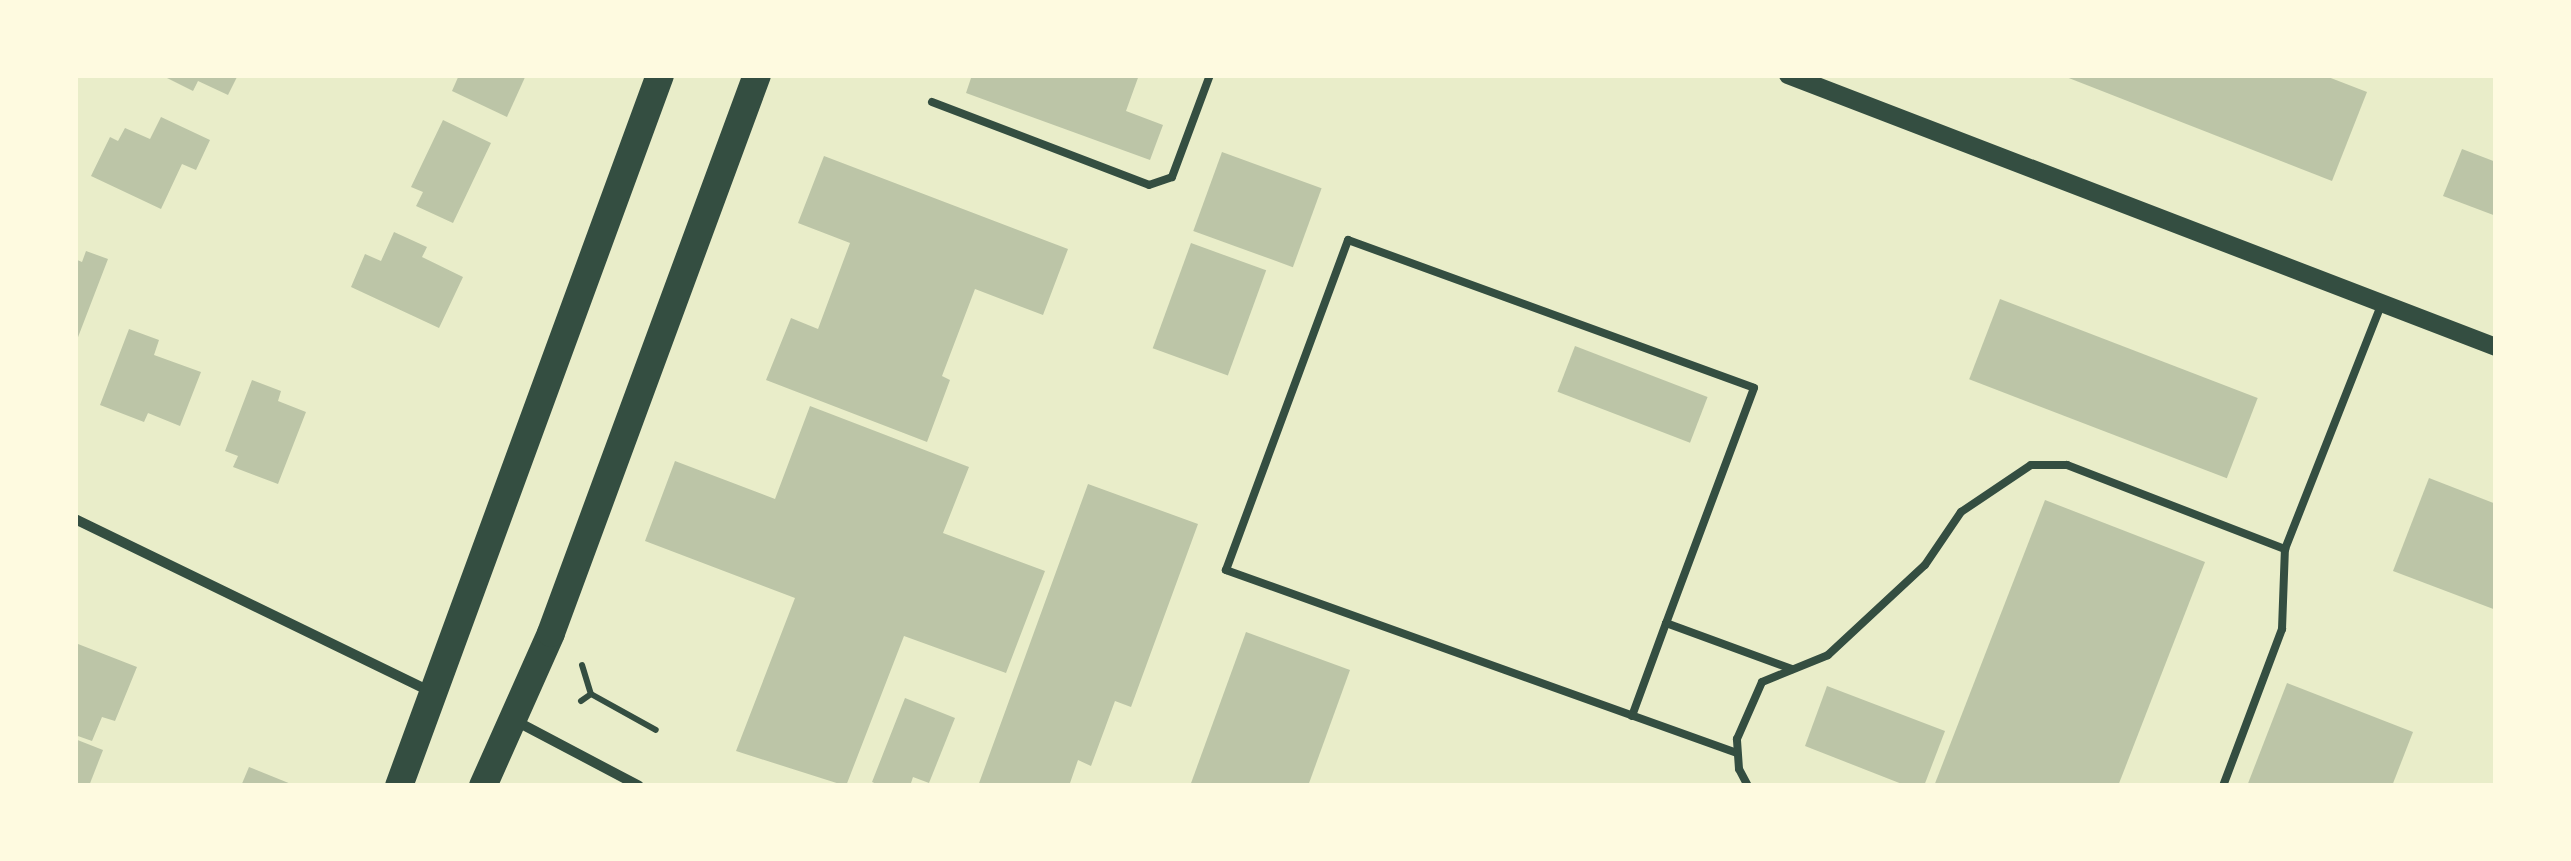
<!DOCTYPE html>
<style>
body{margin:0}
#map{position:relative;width:2571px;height:861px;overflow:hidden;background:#e9edc9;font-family:Helvetica,sans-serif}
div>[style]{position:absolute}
.building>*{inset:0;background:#bcc5a7;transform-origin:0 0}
.path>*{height:6px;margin:-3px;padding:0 3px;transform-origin:3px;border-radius:3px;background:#344e41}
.service>*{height:8px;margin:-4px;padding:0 4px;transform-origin:4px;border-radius:4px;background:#344e41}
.minor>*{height:10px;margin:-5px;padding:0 5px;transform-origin:5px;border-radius:5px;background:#344e41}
.tertiary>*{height:18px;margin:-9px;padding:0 9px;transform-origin:9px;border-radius:9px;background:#344e41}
.trunk>*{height:28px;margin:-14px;padding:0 14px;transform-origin:14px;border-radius:14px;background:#344e41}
span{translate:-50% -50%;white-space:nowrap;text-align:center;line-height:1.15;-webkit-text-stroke:8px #fefae0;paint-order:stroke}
.frame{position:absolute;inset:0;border:78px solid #fefae0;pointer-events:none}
</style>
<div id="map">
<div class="building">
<i style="clip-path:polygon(161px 75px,238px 75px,228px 95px,198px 81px,193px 91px)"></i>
<i style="clip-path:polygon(459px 75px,526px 75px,507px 117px,452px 91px)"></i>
<i style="clip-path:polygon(972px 75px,1139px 75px,1126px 111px,1163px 125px,1150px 160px,966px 93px)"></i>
<i style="clip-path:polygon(2061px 75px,2323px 75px,2367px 92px,2332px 181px)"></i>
<i style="clip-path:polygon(161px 117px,210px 140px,196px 170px,182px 164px,161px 209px,91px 176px,110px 137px,118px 141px,125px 128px,150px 139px)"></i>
<i style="clip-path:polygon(443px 120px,491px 143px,453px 223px,416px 206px,423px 192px,411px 187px)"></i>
<i style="clip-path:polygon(2462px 149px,2496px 162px,2496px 216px,2443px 196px)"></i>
<i style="left:1222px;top:152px;width:106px;height:84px;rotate:20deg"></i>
<i style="clip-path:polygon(824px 156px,1068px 249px,1043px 315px,975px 289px,942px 376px,950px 380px,927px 442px,766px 380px,791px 318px,818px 329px,850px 243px,798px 223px)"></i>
<i style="clip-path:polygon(394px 232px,427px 247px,422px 257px,463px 277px,439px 328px,351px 287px,365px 254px,381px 261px)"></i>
<i style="left:1191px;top:243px;width:80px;height:112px;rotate:20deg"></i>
<i style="clip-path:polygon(86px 251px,108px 259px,75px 345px,75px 259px,82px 262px)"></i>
<i style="left:2000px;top:299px;width:276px;height:86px;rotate:21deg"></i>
<i style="clip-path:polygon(129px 329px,159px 340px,154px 355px,201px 372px,180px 426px,148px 413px,144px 422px,100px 405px)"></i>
<i style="left:1575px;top:346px;width:142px;height:49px;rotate:21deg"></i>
<i style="clip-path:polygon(252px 380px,281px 391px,278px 401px,306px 412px,278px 484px,233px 467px,238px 456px,225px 451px)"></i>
<i style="clip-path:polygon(810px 406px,969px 467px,943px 533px,1045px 571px,1006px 673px,904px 636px,846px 786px,736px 751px,795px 598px,645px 541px,675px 461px,775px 499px)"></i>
<i style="clip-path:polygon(2429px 478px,2496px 504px,2496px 610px,2393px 571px)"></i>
<i style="clip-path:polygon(1088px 484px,1198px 524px,1131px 707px,1115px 701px,1091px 766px,1078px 760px,1069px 786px,978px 786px)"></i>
<i style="clip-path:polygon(2045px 500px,2205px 562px,2118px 786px,1934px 786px)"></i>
<i style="clip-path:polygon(1246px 632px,1350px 670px,1308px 786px,1190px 786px)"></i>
<i style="clip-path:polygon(78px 644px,137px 667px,115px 721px,102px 717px,92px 741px,75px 735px)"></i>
<i style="clip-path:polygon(2287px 683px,2413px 732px,2392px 786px,2247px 786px)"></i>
<i style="clip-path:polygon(1827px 686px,1945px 731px,1924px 786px,1907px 786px,1805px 746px)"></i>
<i style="clip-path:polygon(905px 698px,955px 718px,929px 783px,913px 777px,910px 786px,881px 786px,872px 782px)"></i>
<i style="clip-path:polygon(75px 739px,103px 750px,89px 786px,75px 786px)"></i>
<i style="clip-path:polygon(249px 767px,296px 786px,241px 786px)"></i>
</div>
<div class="path">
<i style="left:582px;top:665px;width:30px;rotate:73deg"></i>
<i style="left:591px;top:694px;width:74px;rotate:29deg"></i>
<i style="left:581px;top:701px;width:12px;rotate:-35deg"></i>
</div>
<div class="service">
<i style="left:932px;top:102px;width:232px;rotate:20.9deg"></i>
<i style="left:1149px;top:185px;width:24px;rotate:-19deg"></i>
<i style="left:1172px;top:177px;width:109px;rotate:-69.6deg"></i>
<i style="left:1632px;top:716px;width:99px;rotate:-69.9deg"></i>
<i style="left:1737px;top:753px;width:543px;rotate:-160.3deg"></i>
<i style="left:1226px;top:570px;width:352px;rotate:-69.7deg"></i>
<i style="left:1348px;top:240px;width:432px;rotate:20deg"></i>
<i style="left:1754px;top:388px;width:251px;rotate:110.5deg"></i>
<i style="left:1666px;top:623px;width:134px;rotate:20.1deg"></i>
<i style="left:1748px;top:786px;width:19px;rotate:-118deg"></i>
<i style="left:1739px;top:769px;width:30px;rotate:-94deg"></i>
<i style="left:1737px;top:739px;width:62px;rotate:-66.3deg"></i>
<i style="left:1762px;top:682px;width:71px;rotate:-22.2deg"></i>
<i style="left:1828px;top:655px;width:132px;rotate:-42.9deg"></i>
<i style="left:1925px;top:565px;width:64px;rotate:-55.8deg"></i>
<i style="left:1961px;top:512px;width:84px;rotate:-33.9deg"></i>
<i style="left:2031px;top:465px;width:36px"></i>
<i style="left:2067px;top:465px;width:234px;rotate:21.1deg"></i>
<i style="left:2223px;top:786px;width:168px;rotate:-69.4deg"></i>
<i style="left:2282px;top:629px;width:80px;rotate:-87.9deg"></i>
<i style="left:2285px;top:549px;width:262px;rotate:-68.5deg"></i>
</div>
<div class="minor">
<i style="left:75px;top:519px;width:394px;rotate:25.9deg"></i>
<i style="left:514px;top:720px;width:141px;rotate:27.8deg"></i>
</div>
<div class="tertiary">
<i style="left:1788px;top:75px;width:758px;rotate:21.02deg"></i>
</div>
<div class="trunk">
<i style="left:399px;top:786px;width:757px;rotate:-69.84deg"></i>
<i style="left:483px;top:786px;width:167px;rotate:-66deg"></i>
<i style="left:551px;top:633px;width:595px;rotate:-69.74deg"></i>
</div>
<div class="frame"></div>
</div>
